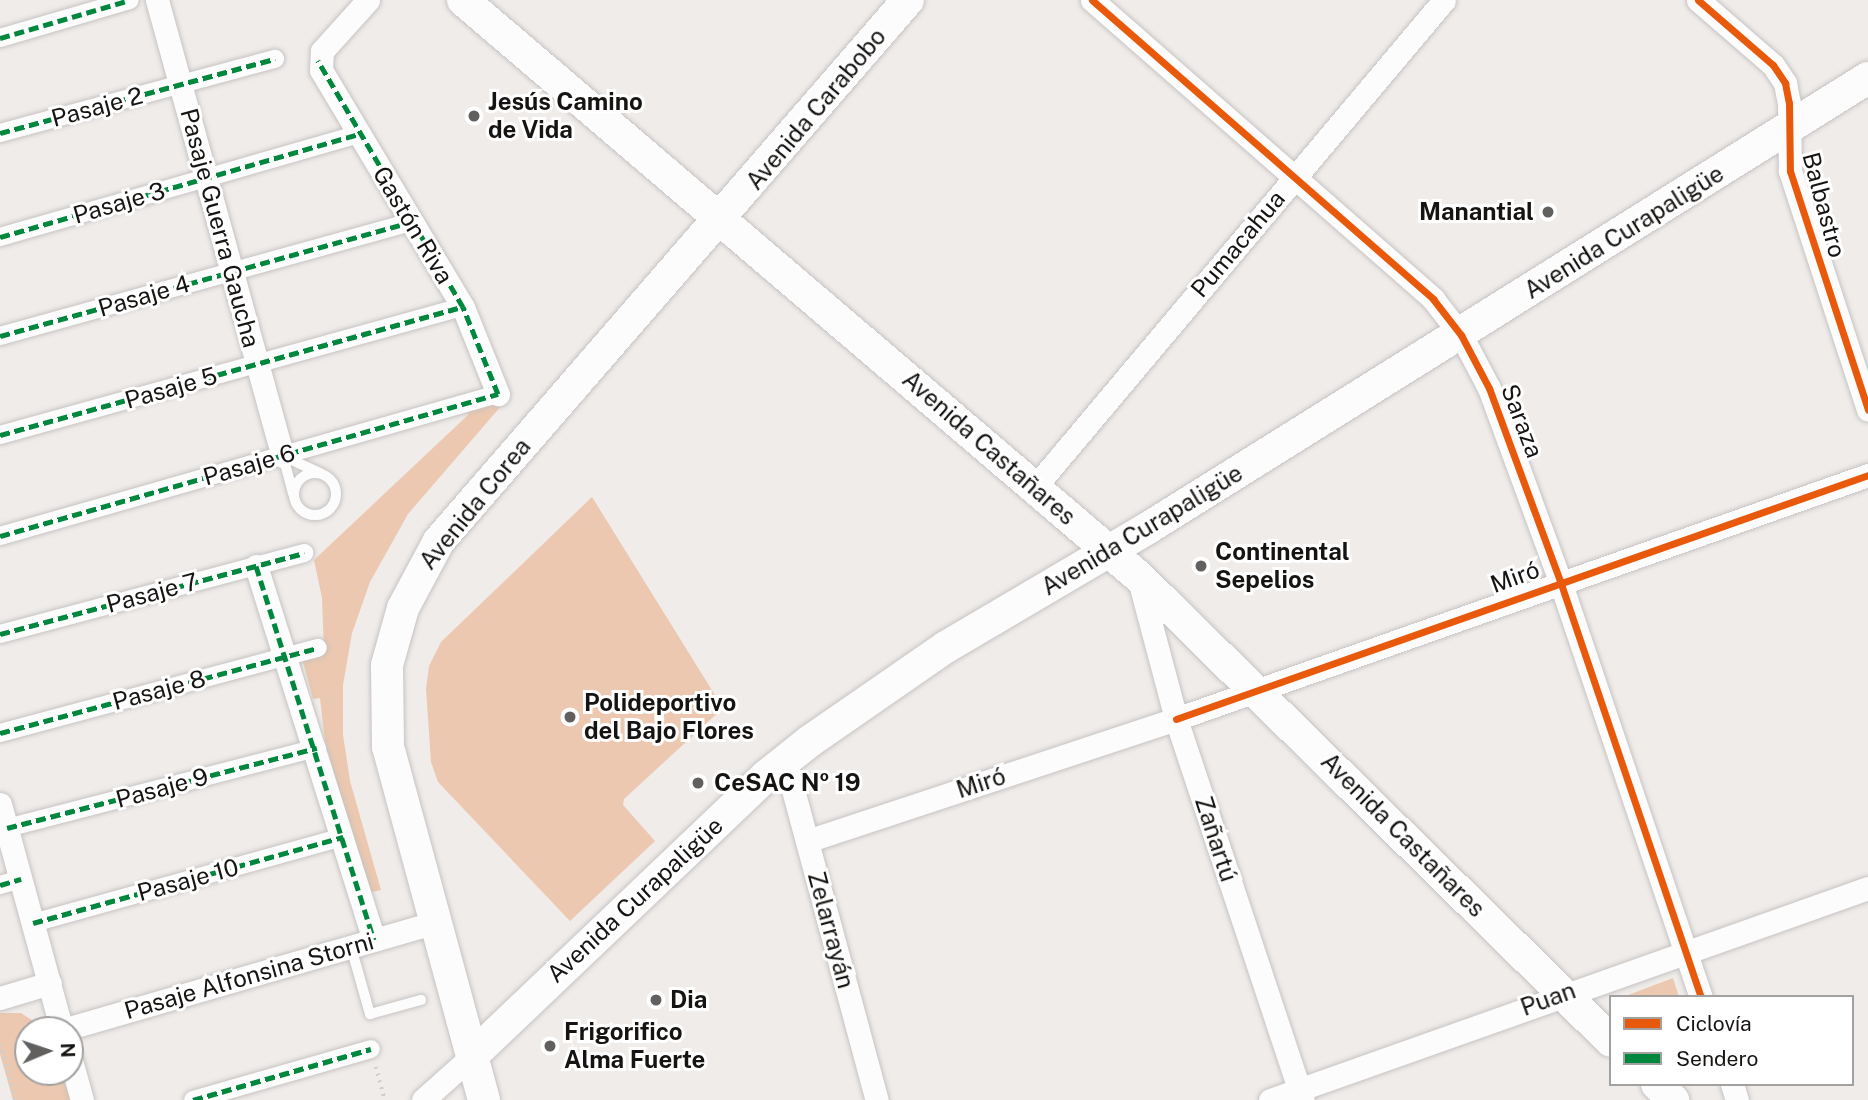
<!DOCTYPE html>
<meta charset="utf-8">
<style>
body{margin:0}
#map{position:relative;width:1868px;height:1100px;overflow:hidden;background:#efecea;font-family:"Public Sans",sans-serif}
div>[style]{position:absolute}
.green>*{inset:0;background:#ebc8af}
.path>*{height:3.5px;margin-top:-1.75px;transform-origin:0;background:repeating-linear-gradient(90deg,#d0cece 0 2px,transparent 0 7px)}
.roads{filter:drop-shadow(0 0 2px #c6c3c2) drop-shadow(0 0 2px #c6c3c2)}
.service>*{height:10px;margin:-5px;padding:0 5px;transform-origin:5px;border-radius:5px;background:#fdfcfc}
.service>.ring{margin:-5px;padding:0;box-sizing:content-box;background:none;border:10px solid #fdfcfc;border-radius:50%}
.pedestrian>*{height:18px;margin:-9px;padding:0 9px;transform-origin:9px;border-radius:9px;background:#fdfcfc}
.minor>*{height:23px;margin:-11.5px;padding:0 11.5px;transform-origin:11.5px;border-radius:11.5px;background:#fdfcfc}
.secondary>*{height:32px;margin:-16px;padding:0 16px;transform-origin:16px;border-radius:16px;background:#fdfcfc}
.quiet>*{height:5px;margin-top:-2.5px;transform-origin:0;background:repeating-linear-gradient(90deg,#00873e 0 10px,transparent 0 15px)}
.cycleway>*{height:7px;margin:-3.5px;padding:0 3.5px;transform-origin:3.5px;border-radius:3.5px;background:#e8590c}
.dots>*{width:19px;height:19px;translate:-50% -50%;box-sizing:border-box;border:4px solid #fff;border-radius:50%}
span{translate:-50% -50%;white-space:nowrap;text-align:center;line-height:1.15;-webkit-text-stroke:6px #fff;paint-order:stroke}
.poi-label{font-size:24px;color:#161412;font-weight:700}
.left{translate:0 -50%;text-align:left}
.right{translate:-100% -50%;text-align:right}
.street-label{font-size:24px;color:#161412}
.legend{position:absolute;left:1609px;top:995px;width:245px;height:91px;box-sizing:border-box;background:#fff;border:2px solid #a2a1a0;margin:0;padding:9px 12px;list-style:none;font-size:21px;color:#161412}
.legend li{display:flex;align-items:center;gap:14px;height:35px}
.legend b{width:35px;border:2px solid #a2a1a0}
.north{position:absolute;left:14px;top:1016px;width:70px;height:70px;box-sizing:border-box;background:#fff;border:2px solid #a2a1a0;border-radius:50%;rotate:88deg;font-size:19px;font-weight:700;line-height:28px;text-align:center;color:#161412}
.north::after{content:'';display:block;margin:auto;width:24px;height:32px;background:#62605e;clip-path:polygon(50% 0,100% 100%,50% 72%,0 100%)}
</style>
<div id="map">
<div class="green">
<i style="clip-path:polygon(496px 394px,508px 398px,408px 514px,370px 582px,352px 633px,343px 685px,343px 735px,350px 781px,381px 890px,368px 893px,325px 742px,320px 698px,313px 699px,302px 658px,324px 651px,322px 598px,314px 560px,468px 415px,469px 408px)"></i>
<i style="clip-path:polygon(592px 497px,723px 708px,624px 799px,623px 805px,655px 841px,570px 921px,438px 782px,431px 762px,426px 689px,429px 666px,441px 642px)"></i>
<i style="clip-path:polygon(1673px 978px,1679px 997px,1623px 997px)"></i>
<i style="clip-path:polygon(0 1013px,21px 1013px,47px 1030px,28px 1030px,28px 1072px,62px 1072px,70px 1100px,13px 1100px,0 1054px)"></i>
</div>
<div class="path">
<i style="left:0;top:1044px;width:58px;rotate:74.1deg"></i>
<i style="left:376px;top:1067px;width:34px;rotate:75deg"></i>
</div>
<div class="roads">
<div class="service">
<i style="left:283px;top:456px;width:39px;rotate:75deg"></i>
<i style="left:283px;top:456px;width:41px;rotate:24.7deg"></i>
<i class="ring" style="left:294px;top:473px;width:32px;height:32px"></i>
<i style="left:351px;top:947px;width:70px;rotate:74.2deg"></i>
<i style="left:370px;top:1014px;width:53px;rotate:-15.4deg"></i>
</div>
<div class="pedestrian">
<i style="left:0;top:38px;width:135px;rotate:-16.3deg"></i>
<i style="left:0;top:133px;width:285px;rotate:-15.1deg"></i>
<i style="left:0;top:237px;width:373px;rotate:-16deg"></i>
<i style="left:0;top:336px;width:426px;rotate:-15.5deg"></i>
<i style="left:0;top:435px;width:480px;rotate:-15.5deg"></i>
<i style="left:0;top:536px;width:518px;rotate:-15.92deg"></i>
<i style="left:0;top:634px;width:315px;rotate:-14.9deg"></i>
<i style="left:0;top:733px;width:329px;rotate:-15deg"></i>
<i style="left:7px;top:828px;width:320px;rotate:-14.5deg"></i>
<i style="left:0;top:885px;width:22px;rotate:-16deg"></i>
<i style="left:33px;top:923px;width:322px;rotate:-15.5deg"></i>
<i style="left:193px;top:1100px;width:185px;rotate:-16deg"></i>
</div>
<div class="minor">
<i style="left:157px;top:0;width:473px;rotate:74.6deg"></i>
<i style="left:368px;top:0;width:69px;rotate:132deg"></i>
<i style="left:322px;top:51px;width:19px;rotate:93deg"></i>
<i style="left:321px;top:70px;width:276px;rotate:59.1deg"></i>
<i style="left:463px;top:307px;width:94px;rotate:68.1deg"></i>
<i style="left:1092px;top:0;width:454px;rotate:41.2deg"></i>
<i style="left:1433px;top:299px;width:46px;rotate:52.1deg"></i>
<i style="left:1461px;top:335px;width:60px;rotate:62.2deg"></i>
<i style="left:1489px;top:388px;width:206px;rotate:69.8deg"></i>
<i style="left:1560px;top:581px;width:439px;rotate:71.3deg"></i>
<i style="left:1698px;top:0;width:99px;rotate:40.9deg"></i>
<i style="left:1773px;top:65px;width:22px;rotate:56deg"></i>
<i style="left:1785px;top:83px;width:20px;rotate:79deg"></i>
<i style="left:1789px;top:103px;width:68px;rotate:89.2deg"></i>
<i style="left:1790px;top:171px;width:251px;rotate:71.9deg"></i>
<i style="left:1034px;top:488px;width:637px;rotate:-49.96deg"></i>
<i style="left:256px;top:566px;width:392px;rotate:72.5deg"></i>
<i style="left:1138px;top:576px;width:148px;rotate:75.1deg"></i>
<i style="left:1176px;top:719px;width:402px;rotate:71.6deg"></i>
<i style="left:785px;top:760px;width:352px;rotate:74.9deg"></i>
<i style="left:0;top:804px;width:234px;rotate:74.7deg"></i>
<i style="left:807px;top:841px;width:389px;rotate:-18.3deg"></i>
<i style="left:1176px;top:719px;width:734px;rotate:-19.42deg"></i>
<i style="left:0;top:998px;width:52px;rotate:-16.7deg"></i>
<i style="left:62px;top:1030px;width:389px;rotate:-16.1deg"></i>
<i style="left:70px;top:1057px;width:45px;rotate:74.4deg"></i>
<i style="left:1732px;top:1084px;width:17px;rotate:73deg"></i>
<i style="left:423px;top:1100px;width:66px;rotate:-41.9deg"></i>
<i style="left:1270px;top:1100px;width:634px;rotate:-19.52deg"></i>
</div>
<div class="secondary">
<i style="left:463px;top:0;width:887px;rotate:40.48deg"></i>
<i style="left:1138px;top:576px;width:663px;rotate:44.51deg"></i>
<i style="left:472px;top:1056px;width:406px;rotate:-43.6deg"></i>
<i style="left:766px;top:776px;width:56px;rotate:-38.5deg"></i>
<i style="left:810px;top:741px;width:165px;rotate:-34.7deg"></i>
<i style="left:946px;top:647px;width:234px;rotate:-30.5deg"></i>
<i style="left:1148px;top:528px;width:849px;rotate:-32.01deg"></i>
<i style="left:1657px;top:1084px;width:23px;rotate:45deg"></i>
<i style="left:484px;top:1100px;width:366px;rotate:-105.2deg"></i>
<i style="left:388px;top:747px;width:82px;rotate:-90.7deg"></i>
<i style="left:387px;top:665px;width:59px;rotate:-74.3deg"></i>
<i style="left:403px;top:608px;width:76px;rotate:-61.8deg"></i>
<i style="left:439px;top:541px;width:716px;rotate:-49.08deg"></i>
</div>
</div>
<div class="quiet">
<i style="left:0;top:38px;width:135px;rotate:-16.3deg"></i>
<i style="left:0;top:133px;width:285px;rotate:-15.1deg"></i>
<i style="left:0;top:237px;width:373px;rotate:-16deg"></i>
<i style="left:0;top:336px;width:426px;rotate:-15.5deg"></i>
<i style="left:0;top:435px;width:480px;rotate:-15.5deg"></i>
<i style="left:0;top:536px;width:518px;rotate:-15.92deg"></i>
<i style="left:498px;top:394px;width:94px;rotate:-111.9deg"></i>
<i style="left:463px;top:307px;width:286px;rotate:-120.5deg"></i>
<i style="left:256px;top:566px;width:392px;rotate:72.5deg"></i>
<i style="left:0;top:634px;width:315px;rotate:-14.9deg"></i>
<i style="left:0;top:733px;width:329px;rotate:-15deg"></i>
<i style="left:7px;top:828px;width:320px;rotate:-14.5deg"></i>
<i style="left:0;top:885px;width:22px;rotate:-16deg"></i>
<i style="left:33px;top:923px;width:322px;rotate:-15.5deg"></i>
<i style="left:193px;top:1100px;width:185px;rotate:-16deg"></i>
</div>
<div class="cycleway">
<i style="left:1092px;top:0;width:454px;rotate:41.2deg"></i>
<i style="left:1433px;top:299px;width:46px;rotate:52.1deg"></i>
<i style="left:1461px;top:335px;width:60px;rotate:62.2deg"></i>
<i style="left:1489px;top:388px;width:206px;rotate:69.8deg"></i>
<i style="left:1560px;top:581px;width:439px;rotate:71.3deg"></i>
<i style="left:1698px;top:0;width:99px;rotate:40.9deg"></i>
<i style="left:1773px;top:65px;width:22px;rotate:56deg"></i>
<i style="left:1785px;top:83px;width:20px;rotate:79deg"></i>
<i style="left:1789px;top:103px;width:68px;rotate:89.2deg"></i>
<i style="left:1790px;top:171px;width:251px;rotate:71.9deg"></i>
<i style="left:1176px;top:719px;width:734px;rotate:-19.42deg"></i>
</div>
<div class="dots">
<i style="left:474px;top:116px;background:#62605e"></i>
<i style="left:1548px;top:212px;background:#62605e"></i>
<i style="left:1201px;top:566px;background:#62605e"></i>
<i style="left:570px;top:717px;background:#62605e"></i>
<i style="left:698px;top:783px;background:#62605e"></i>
<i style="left:656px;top:1000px;background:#62605e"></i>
<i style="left:550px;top:1046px;background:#62605e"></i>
</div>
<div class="poi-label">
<span class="left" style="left:488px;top:116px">Jesús Camino<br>de Vida</span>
<span class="right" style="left:1534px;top:212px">Manantial</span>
<span class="left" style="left:1215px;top:566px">Continental<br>Sepelios</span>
<span class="left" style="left:584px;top:717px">Polideportivo<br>del Bajo Flores</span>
<span class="left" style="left:714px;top:783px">CeSAC Nº 19</span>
<span class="left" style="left:670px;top:1000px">Dia</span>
<span class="left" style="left:564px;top:1046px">Frigorifico<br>Alma Fuerte</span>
</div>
<div class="street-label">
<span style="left:97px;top:107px;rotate:-15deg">Pasaje 2</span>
<span style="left:816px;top:109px;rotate:-50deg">Avenida Carabobo</span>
<span style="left:119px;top:203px;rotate:-16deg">Pasaje 3</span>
<span style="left:1824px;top:205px;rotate:75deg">Balbastro</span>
<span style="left:413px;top:225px;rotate:59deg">Gastón Riva</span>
<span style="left:220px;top:228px;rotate:75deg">Pasaje Guerra Gaucha</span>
<span style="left:1624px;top:232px;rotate:-32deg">Avenida Curapaligüe</span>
<span style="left:1238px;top:244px;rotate:-50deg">Pumacahua</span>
<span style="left:144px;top:296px;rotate:-16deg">Pasaje 4</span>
<span style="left:171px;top:388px;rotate:-16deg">Pasaje 5</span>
<span style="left:1522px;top:421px;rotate:69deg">Saraza</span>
<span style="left:989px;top:448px;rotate:41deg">Avenida Castañares</span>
<span style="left:249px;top:465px;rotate:-16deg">Pasaje 6</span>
<span style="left:475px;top:504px;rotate:-51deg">Avenida Corea</span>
<span style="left:1142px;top:530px;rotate:-31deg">Avenida Curapaligüe</span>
<span style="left:1515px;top:577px;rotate:-20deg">Miró</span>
<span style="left:152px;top:593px;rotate:-15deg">Pasaje 7</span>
<span style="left:159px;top:690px;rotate:-15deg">Pasaje 8</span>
<span style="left:981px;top:783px;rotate:-18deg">Miró</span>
<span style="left:162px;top:788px;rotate:-15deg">Pasaje 9</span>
<span style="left:1403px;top:835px;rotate:45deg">Avenida Castañares</span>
<span style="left:1216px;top:839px;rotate:72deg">Zañartú</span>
<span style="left:188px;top:880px;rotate:-15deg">Pasaje 10</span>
<span style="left:635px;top:900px;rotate:-43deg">Avenida Curapaligüe</span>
<span style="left:831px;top:930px;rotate:75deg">Zelarrayán</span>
<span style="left:249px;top:976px;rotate:-16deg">Pasaje Alfonsina Storni</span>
<span style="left:1548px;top:999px;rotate:-20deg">Puan</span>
</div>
<ul class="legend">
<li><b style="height:9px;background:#e8590c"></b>Ciclovía</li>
<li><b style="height:9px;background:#00873e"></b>Sendero</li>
</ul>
<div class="north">N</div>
</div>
